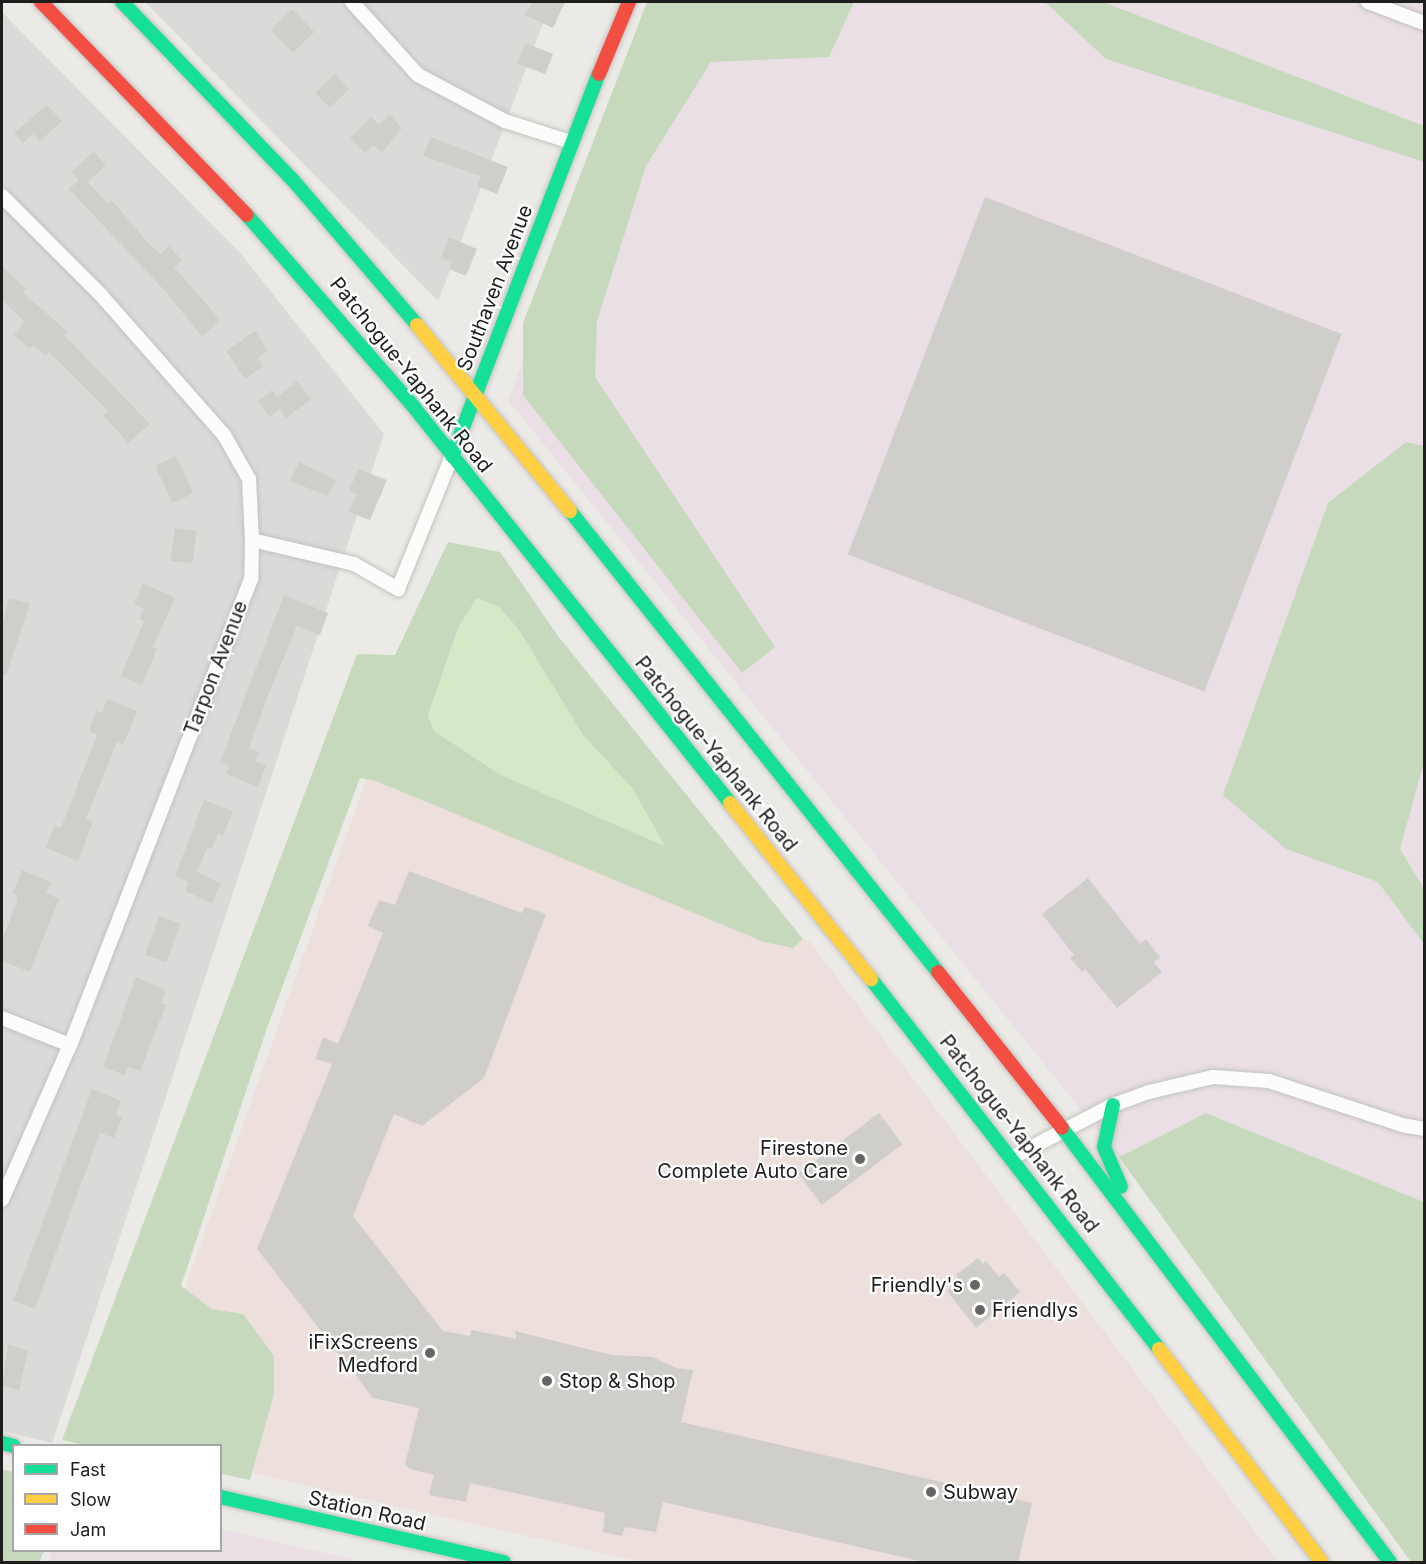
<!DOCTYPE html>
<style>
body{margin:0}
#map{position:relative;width:1426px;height:1564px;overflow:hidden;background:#eceae6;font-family:Inter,sans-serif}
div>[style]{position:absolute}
.residential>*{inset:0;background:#dbdad8}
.commercial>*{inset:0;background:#eddfdc}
.industrial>*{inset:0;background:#e9dfe4}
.grass>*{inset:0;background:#d7e8c7}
.forest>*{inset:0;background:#c6d9bd}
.building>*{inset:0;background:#d0cecb;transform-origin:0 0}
.roads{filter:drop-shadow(0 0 2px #c3c2c1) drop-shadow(0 0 2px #c3c2c1)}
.street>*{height:14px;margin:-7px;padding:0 7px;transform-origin:7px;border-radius:7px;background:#fcfcfb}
.fast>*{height:14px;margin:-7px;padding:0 7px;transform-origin:7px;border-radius:7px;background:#16e098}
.slow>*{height:14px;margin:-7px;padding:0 7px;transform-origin:7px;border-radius:7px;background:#ffcf43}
.jam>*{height:14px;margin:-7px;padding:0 7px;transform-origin:7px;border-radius:7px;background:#f24e42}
.dots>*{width:16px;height:16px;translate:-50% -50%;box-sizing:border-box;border:3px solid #fff;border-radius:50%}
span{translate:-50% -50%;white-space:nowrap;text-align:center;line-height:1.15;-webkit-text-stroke:4.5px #fff;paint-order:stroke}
.street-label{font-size:20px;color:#1e1e1e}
.poi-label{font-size:20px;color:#1e1e1e}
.right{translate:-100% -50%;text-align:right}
.left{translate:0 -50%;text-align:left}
.frame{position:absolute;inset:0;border:3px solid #1e1e1e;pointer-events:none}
.legend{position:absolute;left:12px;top:1444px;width:210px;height:108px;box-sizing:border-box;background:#fff;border:2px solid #a5a5a5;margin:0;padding:8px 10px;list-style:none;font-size:18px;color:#1e1e1e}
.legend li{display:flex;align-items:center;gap:12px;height:30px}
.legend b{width:30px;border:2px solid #a5a5a5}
</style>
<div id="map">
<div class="residential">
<i style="clip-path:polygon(145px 2px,551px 2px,438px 302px,438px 301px)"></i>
<i style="clip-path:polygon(2px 12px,241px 254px,384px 434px,52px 1443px,2px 1431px)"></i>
</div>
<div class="commercial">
<i style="clip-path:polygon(369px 771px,810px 942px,1278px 1562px,641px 1562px,221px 1466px,220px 1446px,129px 1445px)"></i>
</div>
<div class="industrial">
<i style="clip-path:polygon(664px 2px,1424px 2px,1424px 1202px,1206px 1113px,1119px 1157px,508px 400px)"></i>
<i style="clip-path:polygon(221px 1529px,363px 1562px,48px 1562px,52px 1551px,220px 1550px)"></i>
</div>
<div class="grass">
<i style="clip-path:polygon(477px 598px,499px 607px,519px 630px,583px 735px,632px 788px,666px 846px,499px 774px,434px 731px,428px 715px,459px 626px)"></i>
</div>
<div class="forest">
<i style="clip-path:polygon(647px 2px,854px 2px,829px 57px,711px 62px,646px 166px,597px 321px,595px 377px,775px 647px,742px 673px,523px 395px,523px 323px)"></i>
<i style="clip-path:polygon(1045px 2px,1103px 2px,1424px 126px,1424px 162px,1106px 59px)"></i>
<i style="clip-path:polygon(1406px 442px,1424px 446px,1424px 762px,1400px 849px,1424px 889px,1424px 944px,1378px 882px,1286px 849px,1223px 795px,1328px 503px)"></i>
<i style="clip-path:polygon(evenodd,448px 542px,500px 552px,558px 636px,803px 939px,793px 948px,764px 942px,376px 781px,360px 778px,267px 1028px,181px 1286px,212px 1309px,243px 1314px,274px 1356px,274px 1394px,250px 1480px,221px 1474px,220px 1446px,89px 1446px,62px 1440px,357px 654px,395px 655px,448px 542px,477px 598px,499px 607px,519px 630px,583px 735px,632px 788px,665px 846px,499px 774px,434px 731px,428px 715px,459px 626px,477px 598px)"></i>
<i style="clip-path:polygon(1206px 1113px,1424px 1202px,1424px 1562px,1411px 1562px,1119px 1157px)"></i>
<i style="clip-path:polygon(2px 1469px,13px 1472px,14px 1550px,44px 1551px,39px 1562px,2px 1562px)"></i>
</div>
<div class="building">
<i style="clip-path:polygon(532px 2px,565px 2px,553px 28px,525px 15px)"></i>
<i style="left:292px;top:9px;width:32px;height:30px;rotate:46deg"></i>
<i style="left:525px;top:43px;width:30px;height:22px;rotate:21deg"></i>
<i style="left:335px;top:74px;width:21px;height:27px;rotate:47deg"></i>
<i style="clip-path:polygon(47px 105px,62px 121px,40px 141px,33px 134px,23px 143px,14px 133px)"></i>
<i style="clip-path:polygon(390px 115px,402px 128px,382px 153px,373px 145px,365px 153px,350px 138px,371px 117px,379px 125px)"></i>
<i style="clip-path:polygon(431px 137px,508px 167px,497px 194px,477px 186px,481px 176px,423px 156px)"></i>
<i style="clip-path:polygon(94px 152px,106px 165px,88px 182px,108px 204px,112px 201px,152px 247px,161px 254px,169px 246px,182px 260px,174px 267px,220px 320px,202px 337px,166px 292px,69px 189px,79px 180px,71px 172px)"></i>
<i style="left:985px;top:197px;width:382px;height:383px;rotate:21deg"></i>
<i style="clip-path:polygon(449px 237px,477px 249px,466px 276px,449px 269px,452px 262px,441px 258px)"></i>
<i style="clip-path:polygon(2px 266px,26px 289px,23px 293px,67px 331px,64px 335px,150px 424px,128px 443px,103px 415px,108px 411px,49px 352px,46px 356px,33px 345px,30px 349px,14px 335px,25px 322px,2px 300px)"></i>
<i style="clip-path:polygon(255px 331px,268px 351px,258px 358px,263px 366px,245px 379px,226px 351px)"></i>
<i style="clip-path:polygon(297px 381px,311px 399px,286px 418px,279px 409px,270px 417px,258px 401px,272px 390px,277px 397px)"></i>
<i style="left:176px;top:456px;width:41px;height:23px;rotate:65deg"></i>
<i style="clip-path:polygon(299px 462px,336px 480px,328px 496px,290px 481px)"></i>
<i style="clip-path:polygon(358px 469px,387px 480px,370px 520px,349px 512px,357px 494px,349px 491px)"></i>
<i style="left:175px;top:528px;width:22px;height:33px;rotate:8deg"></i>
<i style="clip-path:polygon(143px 583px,175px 598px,153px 647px,157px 649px,142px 685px,121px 676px,144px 621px,139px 619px,144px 609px,134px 604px)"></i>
<i style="clip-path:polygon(284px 595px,328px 613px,320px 635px,297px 626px,269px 693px,249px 748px,259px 752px,255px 761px,266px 766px,258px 787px,226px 774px,230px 766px,220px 762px)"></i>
<i style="clip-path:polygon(9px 598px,30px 603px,6px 675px,2px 675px,2px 626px)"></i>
<i style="clip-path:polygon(107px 699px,137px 711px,123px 745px,117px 742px,86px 819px,93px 822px,78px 861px,46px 848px,54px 826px,61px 828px,97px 735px,89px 731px,96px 711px,102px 713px)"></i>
<i style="clip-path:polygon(204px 800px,233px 811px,223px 836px,218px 834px,212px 849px,207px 848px,197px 872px,221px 883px,212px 903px,185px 891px,189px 882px,175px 876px)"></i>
<i style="clip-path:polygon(22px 870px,51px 882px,46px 893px,59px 899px,30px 972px,2px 961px,2px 940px,17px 902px,17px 895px,13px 893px)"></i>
<i style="clip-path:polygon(409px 871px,522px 913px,525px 907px,546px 914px,484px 1078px,422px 1126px,394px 1114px,353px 1216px,443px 1331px,470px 1336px,471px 1330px,516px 1339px,515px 1331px,612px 1355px,653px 1357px,676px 1368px,693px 1370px,681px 1422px,1032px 1503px,1018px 1563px,928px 1563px,663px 1502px,656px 1532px,625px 1527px,622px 1536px,603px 1532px,605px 1513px,470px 1483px,466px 1502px,429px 1495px,434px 1475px,410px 1469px,405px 1464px,419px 1408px,373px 1398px,257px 1249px,332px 1064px,315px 1059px,323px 1037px,338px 1044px,383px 933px,368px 926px,379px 900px,395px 905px)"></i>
<i style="clip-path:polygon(1088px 878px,1140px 944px,1146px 939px,1160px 957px,1154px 962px,1162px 972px,1117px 1008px,1085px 969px,1082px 972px,1070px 958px,1074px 955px,1042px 914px)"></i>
<i style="left:159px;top:916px;width:23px;height:41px;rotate:20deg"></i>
<i style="clip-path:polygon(136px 977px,166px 990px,161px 1003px,166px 1005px,140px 1071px,128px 1067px,125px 1075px,103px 1067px)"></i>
<i style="clip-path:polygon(92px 1089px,121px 1101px,116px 1115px,122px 1117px,114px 1138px,100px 1133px,35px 1309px,13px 1301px)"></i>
<i style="left:879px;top:1113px;width:39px;height:101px;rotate:53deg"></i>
<i style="clip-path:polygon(978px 1258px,983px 1264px,986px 1261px,999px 1277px,1004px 1273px,1020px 1292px,976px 1328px,947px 1291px,960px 1280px,956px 1275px)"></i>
<i style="clip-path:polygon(8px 1345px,28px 1350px,19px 1390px,2px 1386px)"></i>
</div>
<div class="roads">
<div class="street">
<i style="left:352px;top:2px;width:98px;rotate:47.9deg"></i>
<i style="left:418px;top:75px;width:98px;rotate:27.9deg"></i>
<i style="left:505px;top:121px;width:69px;rotate:17.7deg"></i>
<i style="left:1368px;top:2px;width:60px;rotate:20.6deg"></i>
<i style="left:2px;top:196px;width:139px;rotate:45deg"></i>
<i style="left:100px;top:294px;width:188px;rotate:48.7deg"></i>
<i style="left:224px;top:435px;width:51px;rotate:60.4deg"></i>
<i style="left:249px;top:479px;width:61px;rotate:87.2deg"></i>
<i style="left:252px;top:540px;width:39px;rotate:91deg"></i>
<i style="left:251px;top:579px;width:500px;rotate:111.2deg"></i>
<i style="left:70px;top:1045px;width:169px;rotate:113.7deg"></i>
<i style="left:252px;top:540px;width:105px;rotate:13.2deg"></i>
<i style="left:354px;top:564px;width:51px;rotate:29.6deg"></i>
<i style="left:398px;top:589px;width:144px;rotate:-67.9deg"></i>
<i style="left:2px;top:1018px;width:73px;rotate:21.7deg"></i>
<i style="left:1013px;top:1157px;width:113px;rotate:-27.5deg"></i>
<i style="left:1113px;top:1105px;width:38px;rotate:-20deg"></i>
<i style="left:1149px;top:1092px;width:66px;rotate:-13.2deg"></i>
<i style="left:1213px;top:1077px;width:56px;rotate:4.1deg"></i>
<i style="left:1269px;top:1081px;width:140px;rotate:18.3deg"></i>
<i style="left:1402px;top:1125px;width:22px;rotate:10deg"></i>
</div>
<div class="fast">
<i style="left:122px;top:2px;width:245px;rotate:46.2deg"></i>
<i style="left:292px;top:179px;width:192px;rotate:49.4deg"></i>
<i style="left:247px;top:215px;width:253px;rotate:49deg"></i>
<i style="left:413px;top:406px;width:508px;rotate:51.39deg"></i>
<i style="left:452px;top:456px;width:409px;rotate:-69deg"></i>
<i style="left:570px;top:511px;width:590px;rotate:51.4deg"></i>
<i style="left:871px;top:979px;width:469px;rotate:52.1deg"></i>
<i style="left:1113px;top:1105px;width:43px;rotate:102.1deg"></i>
<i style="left:1104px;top:1147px;width:43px;rotate:67deg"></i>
<i style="left:1062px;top:1128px;width:544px;rotate:52.92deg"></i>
<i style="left:2px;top:1443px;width:12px;rotate:14deg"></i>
<i style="left:220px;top:1497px;width:291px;rotate:12.9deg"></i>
</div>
<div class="slow">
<i style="left:417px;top:325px;width:241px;rotate:50.6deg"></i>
<i style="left:730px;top:803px;width:226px;rotate:51.3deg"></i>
<i style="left:1159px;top:1349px;width:268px;rotate:52.6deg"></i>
</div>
<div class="jam">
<i style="left:41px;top:2px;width:296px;rotate:46deg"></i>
<i style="left:599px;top:74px;width:78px;rotate:-67.4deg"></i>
<i style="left:938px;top:972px;width:199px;rotate:51.5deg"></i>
</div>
</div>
<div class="dots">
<i style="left:860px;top:1159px;background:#666564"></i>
<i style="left:975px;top:1285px;background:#666564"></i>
<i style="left:980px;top:1310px;background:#666564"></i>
<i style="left:430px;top:1353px;background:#666564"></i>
<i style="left:547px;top:1381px;background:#666564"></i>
<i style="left:931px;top:1492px;background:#666564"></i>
</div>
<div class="street-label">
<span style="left:495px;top:288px;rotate:-69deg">Southaven Avenue</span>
<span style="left:411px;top:375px;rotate:51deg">Patchogue-Yaphank Road</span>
<span style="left:216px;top:668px;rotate:-69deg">Tarpon Avenue</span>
<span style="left:716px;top:754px;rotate:51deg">Patchogue-Yaphank Road</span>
<span style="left:1019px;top:1134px;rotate:52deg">Patchogue-Yaphank Road</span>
<span style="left:367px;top:1511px;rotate:13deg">Station Road</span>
</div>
<div class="poi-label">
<span class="right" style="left:848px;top:1160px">Firestone<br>Complete Auto Care</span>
<span class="right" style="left:963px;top:1285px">Friendly's</span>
<span class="left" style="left:992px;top:1310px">Friendlys</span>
<span class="right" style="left:418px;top:1354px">iFixScreens<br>Medford</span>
<span class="left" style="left:559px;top:1381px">Stop &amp; Shop</span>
<span class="left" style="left:943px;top:1492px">Subway</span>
</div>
<div class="frame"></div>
<ul class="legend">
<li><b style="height:8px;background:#16e098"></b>Fast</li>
<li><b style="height:8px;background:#ffcf43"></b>Slow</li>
<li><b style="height:8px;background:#f24e42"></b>Jam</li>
</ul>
</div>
